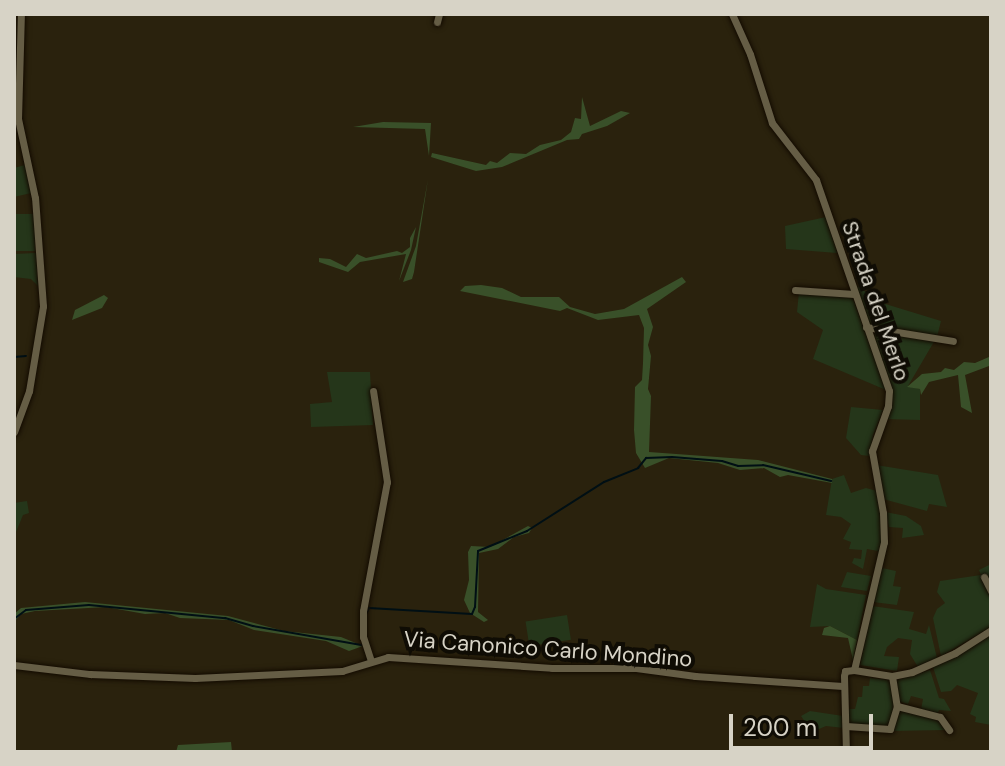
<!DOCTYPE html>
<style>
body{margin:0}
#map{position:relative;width:1005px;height:766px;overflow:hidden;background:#2a220d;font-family:"DM Sans",sans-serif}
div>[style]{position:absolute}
.green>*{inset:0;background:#25361a;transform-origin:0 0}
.forest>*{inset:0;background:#395029}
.stream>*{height:2px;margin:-1px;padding:0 1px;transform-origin:1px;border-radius:1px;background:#000f14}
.roads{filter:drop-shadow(0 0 2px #130b00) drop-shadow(0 0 2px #130b00)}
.minor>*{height:7px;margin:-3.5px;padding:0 3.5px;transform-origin:3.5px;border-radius:3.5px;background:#655d45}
span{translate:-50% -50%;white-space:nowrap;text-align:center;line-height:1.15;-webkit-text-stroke:8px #0f0c04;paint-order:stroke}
.street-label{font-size:22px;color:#d7d3c6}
.frame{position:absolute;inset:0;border:16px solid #d7d3c6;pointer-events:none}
.scale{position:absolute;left:729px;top:714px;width:144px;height:36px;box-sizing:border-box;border:4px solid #d7d3c6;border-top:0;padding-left:10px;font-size:24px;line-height:28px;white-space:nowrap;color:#d7d3c6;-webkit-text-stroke:6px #0f0c04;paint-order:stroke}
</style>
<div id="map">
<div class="green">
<i style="clip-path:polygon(25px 165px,31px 193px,14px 197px,14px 168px)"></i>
<i style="left:14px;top:214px;width:21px;height:37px"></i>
<i style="clip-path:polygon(826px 217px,837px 253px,786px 249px,785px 226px)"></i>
<i style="clip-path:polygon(36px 253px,38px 286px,31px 279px,14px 277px,14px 254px)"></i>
<i style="clip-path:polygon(852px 282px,879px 302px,941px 321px,937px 337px,868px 326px)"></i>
<i style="clip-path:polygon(799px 292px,852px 296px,886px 390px,813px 359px,823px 330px,797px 312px)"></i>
<i style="clip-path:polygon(869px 329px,935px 340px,908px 386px,920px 389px,920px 420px,884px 419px,892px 391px)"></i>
<i style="clip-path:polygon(327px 372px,370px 372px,373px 425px,311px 427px,310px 404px,332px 402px)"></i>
<i style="clip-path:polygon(851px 407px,883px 410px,873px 435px,870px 456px,861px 455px,846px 438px)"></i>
<i style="clip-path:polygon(876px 465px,938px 475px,947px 507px,929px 504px,927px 511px,883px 499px)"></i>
<i style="clip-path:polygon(844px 475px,851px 493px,866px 488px,877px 491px,883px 536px,877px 561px,878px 551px,867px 549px,863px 569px,852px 563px,854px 558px,861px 559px,862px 550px,849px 549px,851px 542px,843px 539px,851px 524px,841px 517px,826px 515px,832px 479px)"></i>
<i style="clip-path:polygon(27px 501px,29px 513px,23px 515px,14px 537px,14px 503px)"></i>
<i style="clip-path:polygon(885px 512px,906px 516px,921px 526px,924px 535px,902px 538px,903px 528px,889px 527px)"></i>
<i style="clip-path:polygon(991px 564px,991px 589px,982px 576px,991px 595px,991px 627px,941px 656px,933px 618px,937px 609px,945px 603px,937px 592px,940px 581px,981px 575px,979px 570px)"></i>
<i style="clip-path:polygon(882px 568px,896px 571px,893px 586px,901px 587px,897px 605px,873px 602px)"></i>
<i style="clip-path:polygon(847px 572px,871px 576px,867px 591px,841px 587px)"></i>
<i style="clip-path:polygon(817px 584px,826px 589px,866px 595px,857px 640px,830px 626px,810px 627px)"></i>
<i style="clip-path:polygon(872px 606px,914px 612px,909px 629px,926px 634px,929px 625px,937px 658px,918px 667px,910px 654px,912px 640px,898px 638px,887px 647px,884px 656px,899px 657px,897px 671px,860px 665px)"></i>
<i style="left:567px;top:615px;width:25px;height:42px;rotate:81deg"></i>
<i style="clip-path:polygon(991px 634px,991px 725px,975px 722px,976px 717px,970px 714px,978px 693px,957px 685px,951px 691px,941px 692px,933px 667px)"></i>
<i style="clip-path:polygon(930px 670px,939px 698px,944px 699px,951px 711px,939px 710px,937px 715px,921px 710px,923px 699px,911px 696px,908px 704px,898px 701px,894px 681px)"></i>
<i style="clip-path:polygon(870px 678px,891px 680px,895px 706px,889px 728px,849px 725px,848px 709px,855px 709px,858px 697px,862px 697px,863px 686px,869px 686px)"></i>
<i style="clip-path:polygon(897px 708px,940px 719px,946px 730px,890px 731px)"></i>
<i style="clip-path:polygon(810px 711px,843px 716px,844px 728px,826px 726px,812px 732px,801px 716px)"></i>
</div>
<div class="forest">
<i style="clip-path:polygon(582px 97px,590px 126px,621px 111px,630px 113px,607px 126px,582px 134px,579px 139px,567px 140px,502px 167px,476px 171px,431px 157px,432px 153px,486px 165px,490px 161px,497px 163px,510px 153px,526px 154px,540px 145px,561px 140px,571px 132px,575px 118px,581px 119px)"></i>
<i style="clip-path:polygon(383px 122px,431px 123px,429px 156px,425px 129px,353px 127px)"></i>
<i style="clip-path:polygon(428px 179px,414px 272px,412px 279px,403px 282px,416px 246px)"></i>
<i style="clip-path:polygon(416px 227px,411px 250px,399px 281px,406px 254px,360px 262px,348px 272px,319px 262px,319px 258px,330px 259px,346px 267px,357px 254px,366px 258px,397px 251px,402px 253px,410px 247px,410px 238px)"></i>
<i style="clip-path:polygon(682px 277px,686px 282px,647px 309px,653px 327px,648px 345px,651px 356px,648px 389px,651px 396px,649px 452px,758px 460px,832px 479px,832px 483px,788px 475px,780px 477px,764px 468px,740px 470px,718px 463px,669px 458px,645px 468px,636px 453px,634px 430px,635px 387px,642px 380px,643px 363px,644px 328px,639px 315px,598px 320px,567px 308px,560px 311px,460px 291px,465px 286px,481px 285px,502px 288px,521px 297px,559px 297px,570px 307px,595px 314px,624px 309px)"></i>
<i style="clip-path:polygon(104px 295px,108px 298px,102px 308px,72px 320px,75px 310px)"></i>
<i style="clip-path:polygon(989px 357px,989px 366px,965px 375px,972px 413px,961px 407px,958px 375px,929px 382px,921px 395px,920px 389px,907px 387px,922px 374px,941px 372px,945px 368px,954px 370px,964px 362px,975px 363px)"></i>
<i style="clip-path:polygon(528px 526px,532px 528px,529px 533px,514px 537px,498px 549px,479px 553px,478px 612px,488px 620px,484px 622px,470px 613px,464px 600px,469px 580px,468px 552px,471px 546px,490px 547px)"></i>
<i style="clip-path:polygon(85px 602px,228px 616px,284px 631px,341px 637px,363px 646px,349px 651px,326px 641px,254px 630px,229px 620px,180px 618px,165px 613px,145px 614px,106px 607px,35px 611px,21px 614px,14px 622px,14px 614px,21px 608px)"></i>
<i style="clip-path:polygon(830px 626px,857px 640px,853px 660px,848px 638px,822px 635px,824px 628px)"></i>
<i style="clip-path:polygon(231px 742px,232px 752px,176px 752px,178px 745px)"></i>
</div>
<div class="stream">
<i style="left:14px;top:357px;width:12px;rotate:-5deg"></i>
<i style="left:366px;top:614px;width:7px;rotate:-63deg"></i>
<i style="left:369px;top:608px;width:103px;rotate:3.3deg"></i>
<i style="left:472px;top:614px;width:8px;rotate:-67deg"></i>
<i style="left:475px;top:607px;width:56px;rotate:-86.9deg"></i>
<i style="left:478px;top:551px;width:53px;rotate:-22.2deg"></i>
<i style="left:527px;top:531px;width:91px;rotate:-32.5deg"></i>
<i style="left:604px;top:482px;width:37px;rotate:-22deg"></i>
<i style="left:638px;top:468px;width:13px;rotate:-51deg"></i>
<i style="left:646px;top:458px;width:26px;rotate:-2deg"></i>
<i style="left:672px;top:457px;width:50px;rotate:4.6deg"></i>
<i style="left:722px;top:461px;width:17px;rotate:17deg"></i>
<i style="left:738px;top:466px;width:25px;rotate:-2deg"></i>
<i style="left:763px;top:465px;width:70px;rotate:13.2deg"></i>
<i style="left:14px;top:619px;width:15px;rotate:-37deg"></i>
<i style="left:26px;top:610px;width:63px;rotate:-4.5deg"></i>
<i style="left:89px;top:605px;width:137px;rotate:5.5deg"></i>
<i style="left:225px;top:618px;width:29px;rotate:16deg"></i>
<i style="left:253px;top:626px;width:110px;rotate:10deg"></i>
</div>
<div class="roads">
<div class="minor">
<i style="left:732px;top:14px;width:44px;rotate:65.8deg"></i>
<i style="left:750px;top:54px;width:72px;rotate:72.3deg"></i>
<i style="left:772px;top:123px;width:72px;rotate:52.3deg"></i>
<i style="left:816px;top:180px;width:223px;rotate:70.9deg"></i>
<i style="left:889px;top:391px;width:15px;rotate:94deg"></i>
<i style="left:888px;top:406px;width:48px;rotate:109.6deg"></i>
<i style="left:872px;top:451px;width:63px;rotate:79.9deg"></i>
<i style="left:883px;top:513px;width:29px;rotate:88deg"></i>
<i style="left:884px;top:542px;width:131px;rotate:103.2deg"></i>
<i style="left:854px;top:670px;width:9px;rotate:174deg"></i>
<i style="left:845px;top:671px;width:5px;rotate:101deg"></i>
<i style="left:844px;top:676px;width:76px;rotate:88.5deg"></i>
<i style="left:437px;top:22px;width:8px;rotate:-76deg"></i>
<i style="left:795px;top:290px;width:59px;rotate:3.9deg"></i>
<i style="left:866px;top:327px;width:88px;rotate:9.1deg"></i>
<i style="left:14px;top:432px;width:44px;rotate:-69.9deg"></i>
<i style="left:29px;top:391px;width:86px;rotate:-80.6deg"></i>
<i style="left:43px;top:306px;width:108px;rotate:-94.2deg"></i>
<i style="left:35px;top:198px;width:81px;rotate:-102.1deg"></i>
<i style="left:18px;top:119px;width:105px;rotate:-88.4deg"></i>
<i style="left:984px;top:577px;width:16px;rotate:63deg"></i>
<i style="left:371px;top:661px;width:25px;rotate:-108deg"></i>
<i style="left:363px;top:637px;width:26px;rotate:-90deg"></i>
<i style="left:363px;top:611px;width:131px;rotate:-79.5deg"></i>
<i style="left:387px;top:482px;width:92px;rotate:-98.7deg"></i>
<i style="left:14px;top:665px;width:77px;rotate:6.8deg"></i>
<i style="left:90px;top:674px;width:105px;rotate:2.2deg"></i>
<i style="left:195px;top:678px;width:147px;rotate:-2.7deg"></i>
<i style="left:342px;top:671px;width:48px;rotate:-16.9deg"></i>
<i style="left:388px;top:657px;width:164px;rotate:3.8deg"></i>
<i style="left:552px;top:668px;width:84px"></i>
<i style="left:636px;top:668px;width:60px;rotate:7.7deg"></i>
<i style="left:695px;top:676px;width:148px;rotate:3.9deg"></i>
<i style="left:854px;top:670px;width:38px;rotate:9deg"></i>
<i style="left:892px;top:676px;width:20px;rotate:-11deg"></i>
<i style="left:912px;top:672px;width:47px;rotate:-23.8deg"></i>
<i style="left:955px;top:653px;width:43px;rotate:-32.6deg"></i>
<i style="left:892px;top:676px;width:30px;rotate:81deg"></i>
<i style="left:897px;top:706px;width:44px;rotate:14.3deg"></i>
<i style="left:940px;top:717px;width:16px;rotate:55deg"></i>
<i style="left:846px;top:726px;width:44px;rotate:3.9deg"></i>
<i style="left:890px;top:729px;width:24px;rotate:-73deg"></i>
</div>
</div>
<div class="street-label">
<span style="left:876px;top:301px;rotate:71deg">Strada del Merlo</span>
<span style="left:548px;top:649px;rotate:4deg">Via Canonico Carlo Mondino</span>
</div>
<div class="frame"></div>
<div class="scale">200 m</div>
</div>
